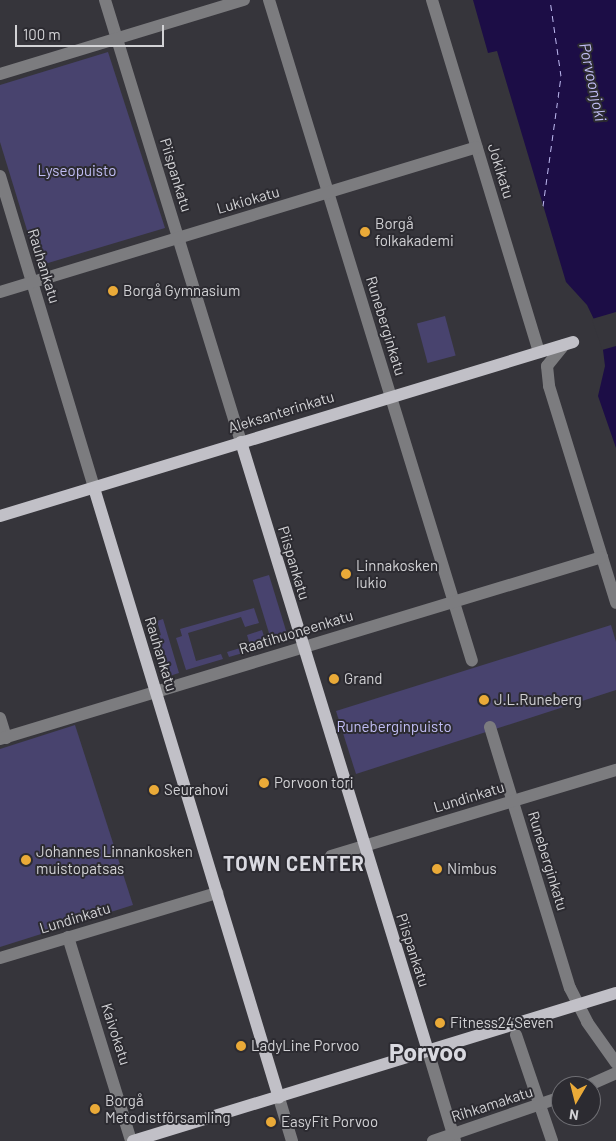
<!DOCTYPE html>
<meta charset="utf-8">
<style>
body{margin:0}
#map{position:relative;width:616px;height:1141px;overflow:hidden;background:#36353b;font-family:Barlow,sans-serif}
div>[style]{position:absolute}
.green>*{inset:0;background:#48436e;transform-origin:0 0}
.water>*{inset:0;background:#1c0d46}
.pier>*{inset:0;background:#36353b}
.ferry>*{height:1px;margin-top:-0.5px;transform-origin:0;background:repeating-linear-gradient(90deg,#c0bcf3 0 6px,transparent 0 11px)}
.minor>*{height:12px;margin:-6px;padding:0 6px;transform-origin:6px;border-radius:6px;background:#7c7c7f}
.major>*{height:12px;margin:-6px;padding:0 6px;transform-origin:6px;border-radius:6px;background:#c1c0c7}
.dots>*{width:14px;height:14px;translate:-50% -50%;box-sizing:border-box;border:2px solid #2c2b31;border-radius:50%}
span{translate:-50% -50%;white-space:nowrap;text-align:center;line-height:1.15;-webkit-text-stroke:4px #2c2b31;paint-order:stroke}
.park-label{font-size:15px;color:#c1bdf4}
.street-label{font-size:15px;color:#d2d2d5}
.poi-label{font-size:15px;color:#d2d2d5}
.left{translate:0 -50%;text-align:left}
.water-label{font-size:16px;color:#c0bcf3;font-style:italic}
.district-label{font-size:20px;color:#d9d9e0;font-weight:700;letter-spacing:1px}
.town-label{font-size:25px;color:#d9d9e0;font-weight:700}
.north{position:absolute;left:551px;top:1076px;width:50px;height:50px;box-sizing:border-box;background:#2c2b31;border:1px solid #6e6e73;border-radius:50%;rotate:188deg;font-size:14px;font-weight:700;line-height:20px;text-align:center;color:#d2d2d5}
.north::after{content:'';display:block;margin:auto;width:18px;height:22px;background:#eaaa38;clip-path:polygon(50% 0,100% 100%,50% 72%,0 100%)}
.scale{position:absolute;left:15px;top:25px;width:149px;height:22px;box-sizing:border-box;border:2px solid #d2d2d5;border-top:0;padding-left:6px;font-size:15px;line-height:18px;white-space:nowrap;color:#d2d2d5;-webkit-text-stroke:4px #2c2b31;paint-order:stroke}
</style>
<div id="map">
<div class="green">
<i style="clip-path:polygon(108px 52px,165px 228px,38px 266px,0 142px,0 85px)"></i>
<i style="left:445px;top:316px;width:41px;height:29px;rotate:75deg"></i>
<i style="left:269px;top:575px;width:67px;height:17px;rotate:73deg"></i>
<i style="clip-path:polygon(254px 608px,259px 623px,245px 627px,241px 617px,188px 633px,196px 661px,221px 654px,223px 659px,186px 670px,176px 638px,182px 636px,180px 629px)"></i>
<i style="clip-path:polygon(163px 619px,179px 673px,163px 678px,151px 638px,161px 635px,157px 621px)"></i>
<i style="clip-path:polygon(611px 625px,616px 642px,616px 690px,356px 774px,336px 711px)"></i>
<i style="clip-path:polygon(262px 630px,267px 646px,229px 657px,227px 652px,250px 645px,247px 635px)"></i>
<i style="clip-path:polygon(75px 725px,133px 905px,0 947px,0 749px)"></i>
</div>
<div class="water">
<i style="clip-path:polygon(473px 0,616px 0,616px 448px,598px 396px,605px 366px,601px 334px,587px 305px,566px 282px,497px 51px,488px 53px)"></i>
</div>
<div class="pier">
<i style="clip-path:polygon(616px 312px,616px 346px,602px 350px,592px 319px)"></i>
</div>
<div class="ferry">
<i style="left:543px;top:206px;width:131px;rotate:-82.1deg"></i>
<i style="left:561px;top:76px;width:77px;rotate:-98.2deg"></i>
</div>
<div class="minor">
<i style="left:105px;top:0;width:462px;rotate:72.9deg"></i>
<i style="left:269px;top:0;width:691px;rotate:72.93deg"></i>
<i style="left:432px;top:0;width:368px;rotate:73.1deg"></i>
<i style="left:0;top:74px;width:255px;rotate:-16.9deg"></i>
<i style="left:0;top:176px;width:326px;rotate:73.2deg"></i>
<i style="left:0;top:292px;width:498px;rotate:-16.9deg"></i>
<i style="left:564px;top:345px;width:27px;rotate:129deg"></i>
<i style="left:547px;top:366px;width:20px;rotate:84deg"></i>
<i style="left:549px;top:386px;width:227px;rotate:72.8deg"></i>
<i style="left:0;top:718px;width:21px;rotate:73deg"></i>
<i style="left:490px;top:727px;width:273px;rotate:73deg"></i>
<i style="left:570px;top:988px;width:38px;rotate:63deg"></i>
<i style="left:587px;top:1022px;width:50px;rotate:54.7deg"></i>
<i style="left:0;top:739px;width:629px;rotate:-16.82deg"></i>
<i style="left:331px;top:856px;width:298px;rotate:-16.8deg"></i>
<i style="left:68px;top:937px;width:214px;rotate:72.8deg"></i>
<i style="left:0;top:958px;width:227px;rotate:-16.7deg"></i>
<i style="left:516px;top:1035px;width:112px;rotate:71.2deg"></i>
<i style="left:428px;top:1051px;width:94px;rotate:73.3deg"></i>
<i style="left:587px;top:1086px;width:32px;rotate:-24deg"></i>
<i style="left:279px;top:1098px;width:45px;rotate:73.2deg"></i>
<i style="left:433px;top:1141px;width:135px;rotate:-19deg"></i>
</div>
<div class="major">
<i style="left:241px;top:442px;width:637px;rotate:72.93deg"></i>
<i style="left:94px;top:488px;width:637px;rotate:73.13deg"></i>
<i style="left:0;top:516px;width:599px;rotate:-16.89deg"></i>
<i style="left:133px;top:1141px;width:505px;rotate:-17.04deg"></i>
</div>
<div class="dots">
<i style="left:365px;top:232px;background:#eaaa38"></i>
<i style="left:113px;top:291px;background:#eaaa38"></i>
<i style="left:346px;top:574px;background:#eaaa38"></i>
<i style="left:334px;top:679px;background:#eaaa38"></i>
<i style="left:484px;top:700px;background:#eaaa38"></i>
<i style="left:264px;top:783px;background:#eaaa38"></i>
<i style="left:154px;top:790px;background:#eaaa38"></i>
<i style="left:26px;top:860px;background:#eaaa38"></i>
<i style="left:437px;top:869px;background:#eaaa38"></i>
<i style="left:440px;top:1023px;background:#eaaa38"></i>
<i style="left:241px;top:1046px;background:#eaaa38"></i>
<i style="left:95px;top:1109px;background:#eaaa38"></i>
<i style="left:271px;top:1122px;background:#eaaa38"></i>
</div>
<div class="park-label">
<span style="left:77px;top:171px">Lyseopuisto</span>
<span style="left:394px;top:727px">Runeberginpuisto</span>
</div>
<div class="street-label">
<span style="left:501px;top:171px;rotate:73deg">Jokikatu</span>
<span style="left:176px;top:175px;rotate:73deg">Piispankatu</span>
<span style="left:248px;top:200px;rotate:-16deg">Lukiokatu</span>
<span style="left:44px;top:266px;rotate:73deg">Rauhankatu</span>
<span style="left:386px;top:326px;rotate:73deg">Runeberginkatu</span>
<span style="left:281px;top:412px;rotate:-17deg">Aleksanterinkatu</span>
<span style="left:294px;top:563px;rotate:73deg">Piispankatu</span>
<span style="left:296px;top:632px;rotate:-17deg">Raatihuoneenkatu</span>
<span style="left:161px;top:654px;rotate:73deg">Rauhankatu</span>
<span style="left:469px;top:797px;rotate:-17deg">Lundinkatu</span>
<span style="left:548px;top:861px;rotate:73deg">Runeberginkatu</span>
<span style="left:75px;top:918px;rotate:-17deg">Lundinkatu</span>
<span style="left:413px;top:950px;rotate:72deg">Piispankatu</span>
<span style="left:116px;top:1034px;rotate:72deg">Kaivokatu</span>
<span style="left:492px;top:1104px;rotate:-18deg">Rihkamakatu</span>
</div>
<div class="poi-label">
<span class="left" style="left:375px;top:232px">Borgå<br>folkakademi</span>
<span class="left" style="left:123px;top:291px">Borgå Gymnasium</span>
<span class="left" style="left:356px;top:574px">Linnakosken<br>lukio</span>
<span class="left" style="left:344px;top:679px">Grand</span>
<span class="left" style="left:494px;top:700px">J.L.Runeberg</span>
<span class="left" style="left:274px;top:783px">Porvoon tori</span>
<span class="left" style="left:164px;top:790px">Seurahovi</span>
<span class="left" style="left:36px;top:860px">Johannes Linnankosken<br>muistopatsas</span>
<span class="left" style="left:447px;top:869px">Nimbus</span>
<span class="left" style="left:450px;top:1023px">Fitness24Seven</span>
<span class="left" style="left:251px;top:1046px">LadyLine Porvoo</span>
<span class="left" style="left:105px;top:1109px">Borgå<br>Metodistförsamling</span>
<span class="left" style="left:281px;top:1122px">EasyFit Porvoo</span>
</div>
<div class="water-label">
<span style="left:593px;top:82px;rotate:78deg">Porvoonjoki</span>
</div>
<div class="district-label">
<span style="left:294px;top:863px">TOWN CENTER</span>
</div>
<div class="town-label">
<span style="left:428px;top:1051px">Porvoo</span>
</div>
<div class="north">N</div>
<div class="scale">100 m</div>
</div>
